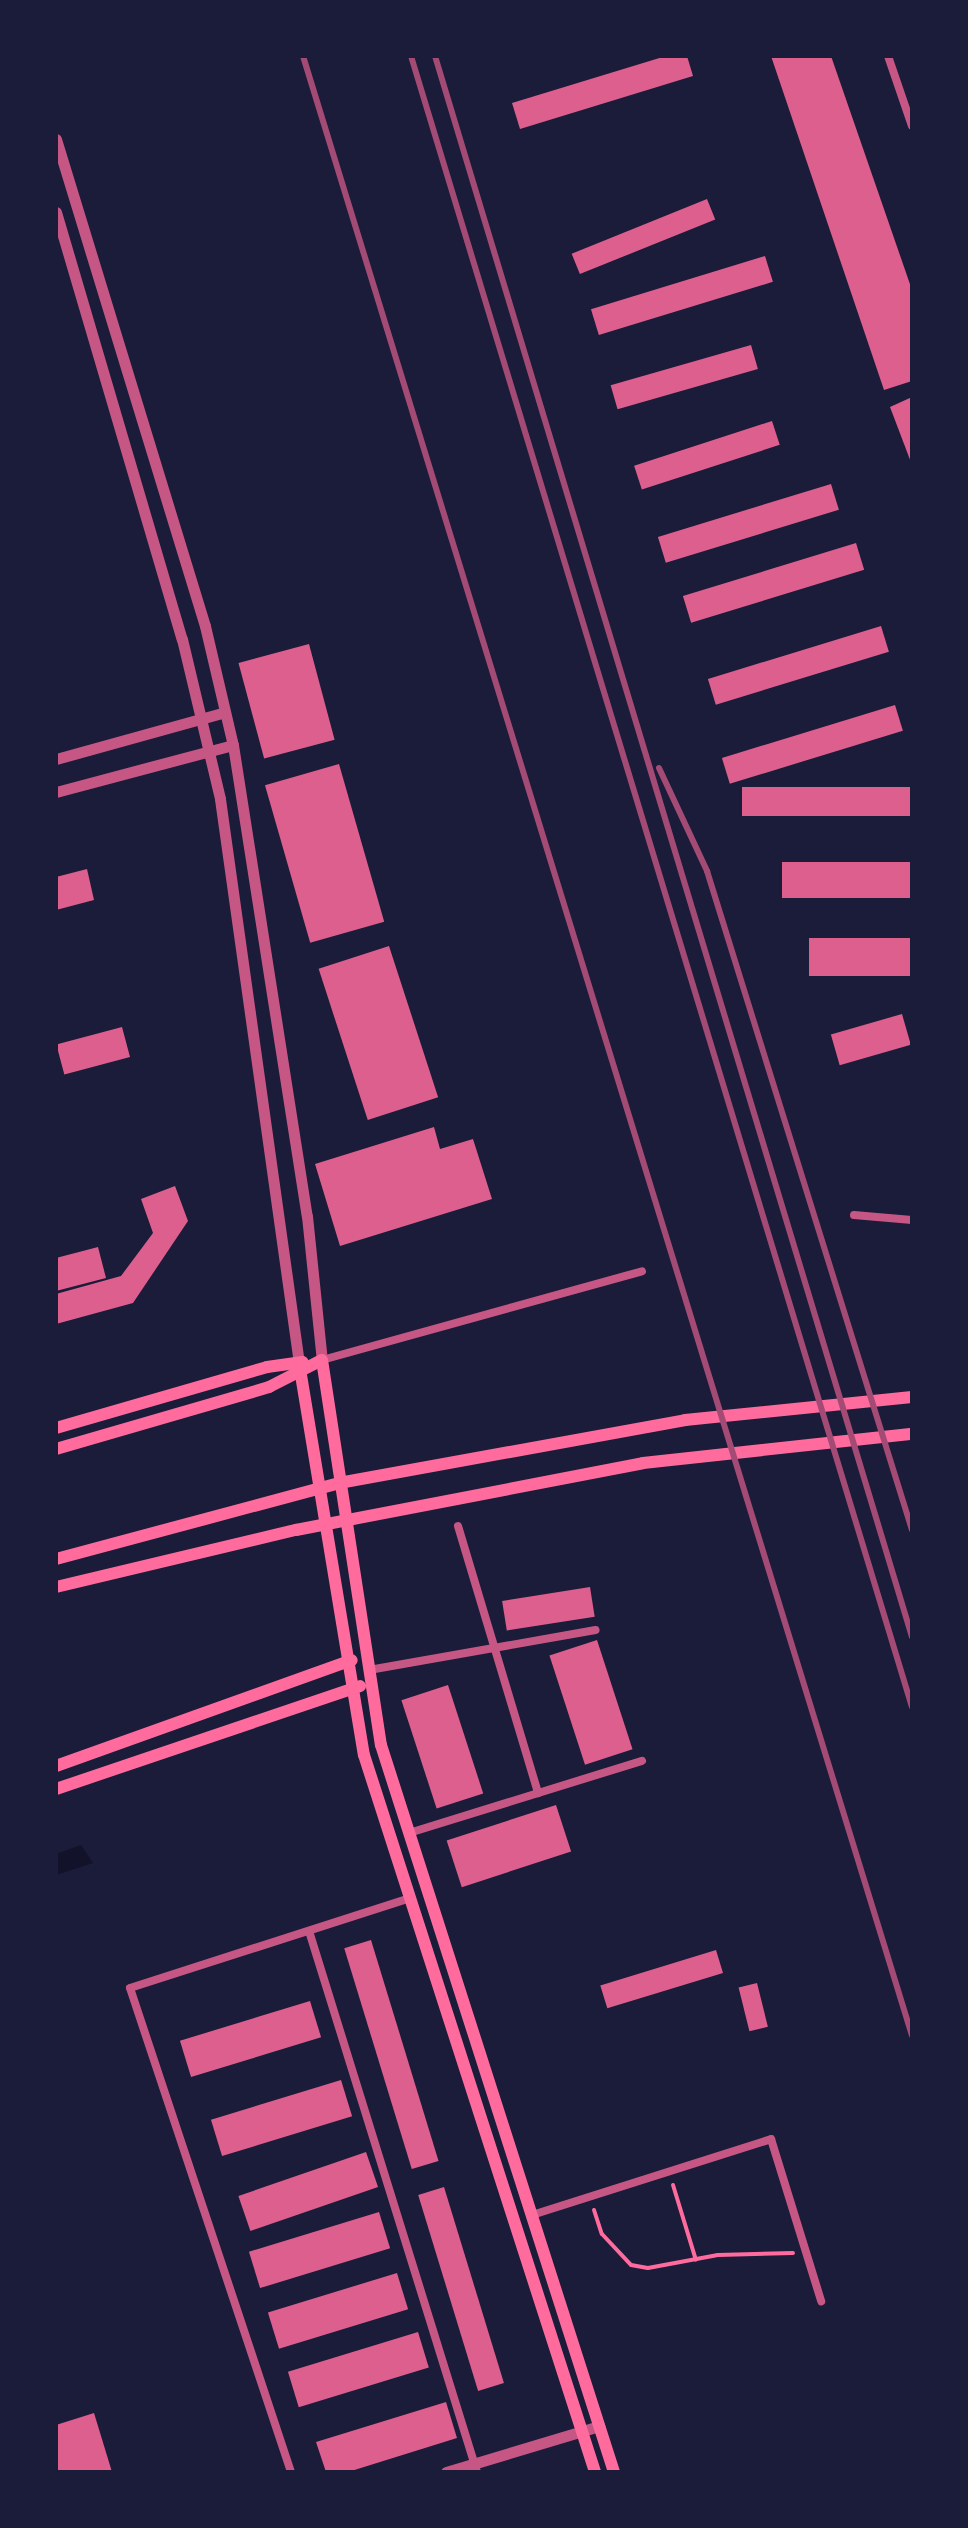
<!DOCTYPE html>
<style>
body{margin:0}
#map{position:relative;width:968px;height:2528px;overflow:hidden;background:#1b1b3a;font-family:"Open Sans",sans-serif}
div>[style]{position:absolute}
.water>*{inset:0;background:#12122b}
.building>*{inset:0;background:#dd5f8e;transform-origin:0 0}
.path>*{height:4px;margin:-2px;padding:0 2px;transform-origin:2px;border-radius:2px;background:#ff6b9d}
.minor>*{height:8px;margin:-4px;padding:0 4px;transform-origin:4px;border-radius:4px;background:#c65784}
.tertiary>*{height:11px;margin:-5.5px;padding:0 5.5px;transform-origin:5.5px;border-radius:5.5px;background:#c65784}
.secondary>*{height:12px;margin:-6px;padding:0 6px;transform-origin:6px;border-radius:6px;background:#ff6b9d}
.rail>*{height:6px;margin:-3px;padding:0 3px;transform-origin:3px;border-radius:3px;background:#a44b75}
span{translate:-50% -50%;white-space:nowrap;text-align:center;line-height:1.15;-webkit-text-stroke:6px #1b1b3a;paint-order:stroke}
.frame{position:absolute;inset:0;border:58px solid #1b1b3a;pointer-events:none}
</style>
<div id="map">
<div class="water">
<i style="clip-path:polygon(81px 1845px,93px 1863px,56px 1875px,56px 1854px)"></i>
</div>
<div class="building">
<i style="clip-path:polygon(666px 56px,687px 56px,693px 76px,520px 129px,512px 103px)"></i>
<i style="clip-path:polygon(771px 56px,831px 56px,912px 290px,912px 381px,884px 390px)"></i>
<i style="left:707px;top:199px;width:22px;height:146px;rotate:68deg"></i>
<i style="left:765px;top:256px;width:27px;height:182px;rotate:73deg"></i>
<i style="left:751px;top:345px;width:25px;height:146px;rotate:74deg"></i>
<i style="clip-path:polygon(912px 397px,912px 465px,890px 407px)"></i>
<i style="left:772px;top:421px;width:25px;height:145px;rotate:72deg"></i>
<i style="left:831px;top:484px;width:27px;height:181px;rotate:73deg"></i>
<i style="left:856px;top:543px;width:28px;height:181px;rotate:73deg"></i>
<i style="left:881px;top:626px;width:27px;height:181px;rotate:73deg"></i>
<i style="left:309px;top:644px;width:99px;height:73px;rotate:75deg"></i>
<i style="left:895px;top:705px;width:27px;height:181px;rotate:73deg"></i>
<i style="left:339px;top:764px;width:164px;height:77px;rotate:74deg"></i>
<i style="left:912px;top:787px;width:29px;height:170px;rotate:90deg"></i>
<i style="left:912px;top:862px;width:36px;height:130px;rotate:90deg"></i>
<i style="clip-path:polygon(87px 869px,94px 900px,56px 910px,56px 877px)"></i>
<i style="left:912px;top:938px;width:38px;height:103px;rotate:90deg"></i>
<i style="left:389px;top:946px;width:159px;height:74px;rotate:72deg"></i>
<i style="left:902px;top:1014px;width:32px;height:74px;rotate:74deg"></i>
<i style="left:122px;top:1027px;width:31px;height:68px;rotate:75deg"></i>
<i style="clip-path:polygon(434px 1127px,440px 1149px,473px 1139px,492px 1199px,340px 1246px,315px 1164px)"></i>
<i style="clip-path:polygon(175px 1186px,188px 1221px,133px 1303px,56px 1324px,56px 1294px,121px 1276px,153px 1233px,141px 1199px)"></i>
<i style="clip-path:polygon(98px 1247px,106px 1278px,56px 1291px,56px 1258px)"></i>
<i style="left:590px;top:1587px;width:30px;height:89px;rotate:81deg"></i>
<i style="left:597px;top:1640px;width:115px;height:50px;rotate:72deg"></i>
<i style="left:448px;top:1685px;width:114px;height:49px;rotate:72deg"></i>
<i style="left:556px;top:1805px;width:49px;height:115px;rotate:72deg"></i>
<i style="left:371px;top:1940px;width:231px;height:28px;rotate:73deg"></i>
<i style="left:716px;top:1950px;width:24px;height:121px;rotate:73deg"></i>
<i style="left:757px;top:1983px;width:45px;height:19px;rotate:76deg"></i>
<i style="left:310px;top:2001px;width:38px;height:136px;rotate:73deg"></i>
<i style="left:341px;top:2080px;width:38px;height:136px;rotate:73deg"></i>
<i style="left:366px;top:2152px;width:37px;height:135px;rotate:71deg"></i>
<i style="left:444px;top:2187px;width:205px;height:27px;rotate:73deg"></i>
<i style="left:379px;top:2212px;width:38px;height:136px;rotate:73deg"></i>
<i style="left:397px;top:2273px;width:38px;height:135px;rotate:73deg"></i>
<i style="left:418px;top:2332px;width:37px;height:136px;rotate:73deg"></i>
<i style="clip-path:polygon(446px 2402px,457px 2438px,348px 2472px,326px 2472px,316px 2442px)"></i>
<i style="clip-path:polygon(94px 2413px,112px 2472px,56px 2472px,56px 2425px)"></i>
</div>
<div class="path">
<i style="left:673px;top:2185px;width:78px;rotate:73deg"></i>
<i style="left:594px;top:2210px;width:25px;rotate:72deg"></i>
<i style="left:602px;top:2234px;width:42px;rotate:46.9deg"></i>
<i style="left:631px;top:2265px;width:17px;rotate:10deg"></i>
<i style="left:648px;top:2268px;width:71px;rotate:-10.5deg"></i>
<i style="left:718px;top:2255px;width:75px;rotate:-1.5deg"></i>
</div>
<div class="minor">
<i style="left:888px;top:56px;width:74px;rotate:71.1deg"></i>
<i style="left:854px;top:1215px;width:58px;rotate:4.9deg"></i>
<i style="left:322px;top:1360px;width:332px;rotate:-15.5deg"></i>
<i style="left:458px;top:1526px;width:279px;rotate:73.3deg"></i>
<i style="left:369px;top:1670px;width:230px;rotate:-10deg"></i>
<i style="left:409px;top:1833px;width:244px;rotate:-17.2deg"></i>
<i style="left:309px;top:1931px;width:566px;rotate:72.75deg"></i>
<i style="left:532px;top:2215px;width:251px;rotate:-17.6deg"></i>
<i style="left:771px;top:2139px;width:170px;rotate:72.8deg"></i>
<i style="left:291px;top:2472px;width:510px;rotate:-108.4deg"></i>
<i style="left:130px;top:1988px;width:294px;rotate:-17.8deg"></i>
</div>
<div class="tertiary">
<i style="left:56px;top:139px;width:509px;rotate:72.99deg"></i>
<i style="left:205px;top:626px;width:122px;rotate:76.8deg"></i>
<i style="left:233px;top:745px;width:477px;rotate:81.1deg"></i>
<i style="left:307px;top:1216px;width:145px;rotate:84.1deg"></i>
<i style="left:56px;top:212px;width:445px;rotate:73.6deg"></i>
<i style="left:182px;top:639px;width:164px;rotate:76.6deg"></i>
<i style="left:220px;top:799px;width:570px;rotate:82.03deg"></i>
<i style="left:56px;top:759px;width:175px;rotate:-15.5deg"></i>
<i style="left:56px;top:792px;width:183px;rotate:-14.9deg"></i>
<i style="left:446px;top:2472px;width:160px;rotate:-16.7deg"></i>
</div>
<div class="secondary">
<i style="left:322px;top:1360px;width:389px;rotate:81.3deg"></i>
<i style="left:381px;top:1745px;width:763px;rotate:72.23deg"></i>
<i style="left:299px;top:1363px;width:397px;rotate:80.6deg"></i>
<i style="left:364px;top:1755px;width:753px;rotate:72.14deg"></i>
<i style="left:56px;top:1428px;width:220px;rotate:-16.1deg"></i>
<i style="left:267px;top:1367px;width:36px;rotate:-8deg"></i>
<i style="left:56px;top:1449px;width:222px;rotate:-16.2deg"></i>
<i style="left:269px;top:1387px;width:59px;rotate:-27deg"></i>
<i style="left:56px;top:1559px;width:293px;rotate:-15deg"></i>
<i style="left:339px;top:1483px;width:352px;rotate:-10.3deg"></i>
<i style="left:685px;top:1420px;width:228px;rotate:-5.8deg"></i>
<i style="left:56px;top:1587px;width:247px;rotate:-13.4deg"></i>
<i style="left:296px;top:1530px;width:353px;rotate:-10.9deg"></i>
<i style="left:643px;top:1463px;width:271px;rotate:-6.2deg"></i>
<i style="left:56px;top:1766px;width:314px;rotate:-19.7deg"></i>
<i style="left:56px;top:1789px;width:321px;rotate:-18.7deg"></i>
</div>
<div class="rail">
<i style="left:303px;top:56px;width:2071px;rotate:72.9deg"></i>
<i style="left:411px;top:56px;width:1725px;rotate:73.12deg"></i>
<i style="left:435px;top:56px;width:1651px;rotate:73.21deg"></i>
<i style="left:659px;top:768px;width:114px;rotate:65deg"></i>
<i style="left:707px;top:871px;width:690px;rotate:72.72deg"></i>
</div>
<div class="frame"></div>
</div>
